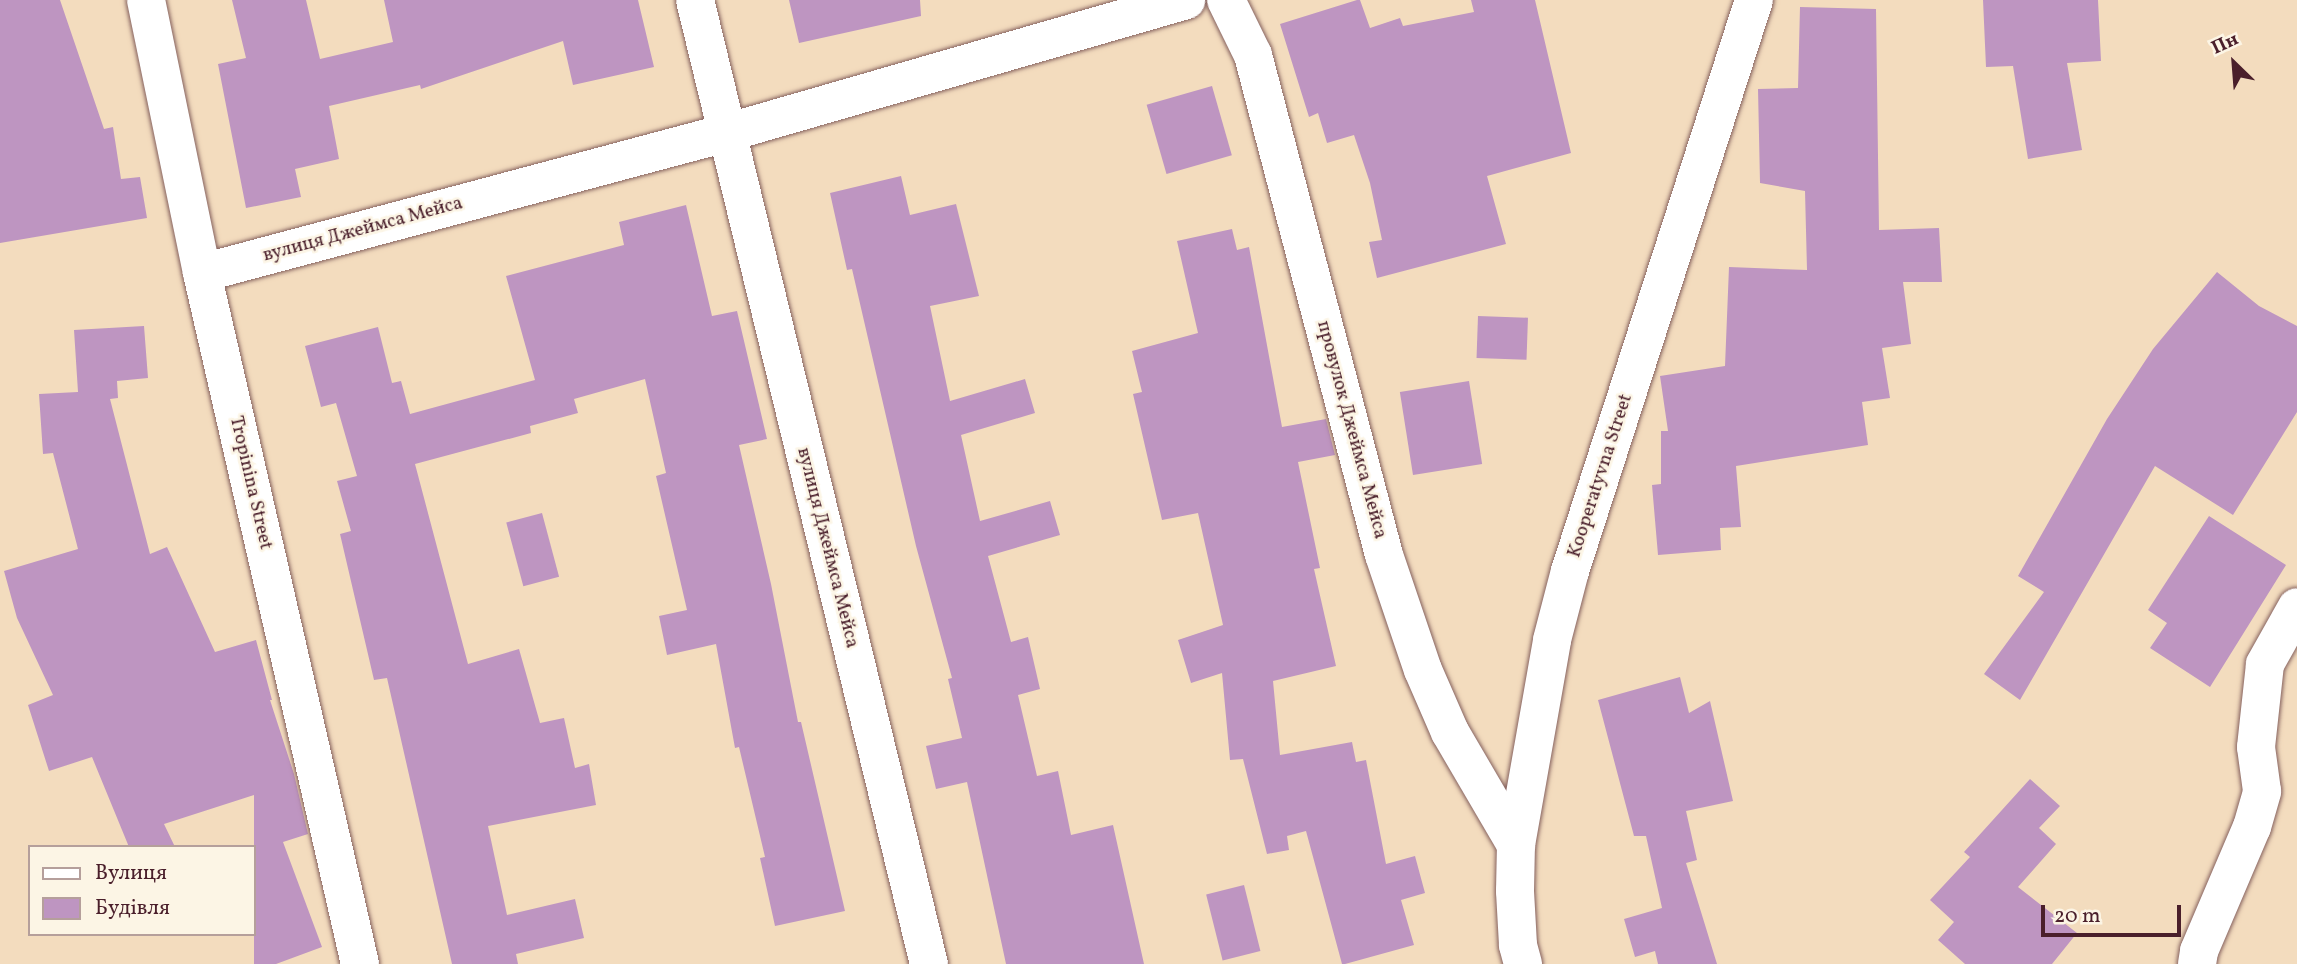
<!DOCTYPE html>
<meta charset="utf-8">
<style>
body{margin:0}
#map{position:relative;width:2297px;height:964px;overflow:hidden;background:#f3dcbe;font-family:Vollkorn,serif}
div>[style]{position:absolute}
.building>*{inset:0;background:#be95c1;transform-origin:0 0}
.roads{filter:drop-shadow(0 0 2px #85615e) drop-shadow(0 0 2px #85615e)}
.minor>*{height:38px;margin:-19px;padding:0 19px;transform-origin:19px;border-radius:19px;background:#fff}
span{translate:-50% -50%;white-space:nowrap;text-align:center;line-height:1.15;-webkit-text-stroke:5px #fcf5e5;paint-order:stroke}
.street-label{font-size:19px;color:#4a1f2b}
.legend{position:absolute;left:28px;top:845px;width:228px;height:91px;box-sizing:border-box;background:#fcf5e5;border:2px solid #b59f9b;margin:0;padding:9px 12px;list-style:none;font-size:21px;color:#4a1f2b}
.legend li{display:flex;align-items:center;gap:14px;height:35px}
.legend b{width:35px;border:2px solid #b59f9b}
.north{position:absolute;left:2199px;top:28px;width:70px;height:70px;-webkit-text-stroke:5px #fcf5e5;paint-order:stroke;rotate:335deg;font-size:19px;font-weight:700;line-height:28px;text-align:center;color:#4a1f2b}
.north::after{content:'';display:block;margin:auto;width:24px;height:32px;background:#4a1f2b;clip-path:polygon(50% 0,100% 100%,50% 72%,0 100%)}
.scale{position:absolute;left:2041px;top:905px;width:140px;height:32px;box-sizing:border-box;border:4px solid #4a1f2b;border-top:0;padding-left:9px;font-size:21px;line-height:24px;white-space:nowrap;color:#4a1f2b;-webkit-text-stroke:5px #fcf5e5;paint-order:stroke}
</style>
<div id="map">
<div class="building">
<i style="clip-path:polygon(0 0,60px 0,104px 129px,113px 127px,121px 179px,140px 177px,147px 218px,0 243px)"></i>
<i style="clip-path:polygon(232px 0,306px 0,320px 59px,393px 42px,384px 0,638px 0,654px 67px,573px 85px,563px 41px,421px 89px,420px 85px,329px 106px,339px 159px,295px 169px,301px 197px,246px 208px,218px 64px,246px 58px)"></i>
<i style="clip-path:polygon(789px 0,920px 0,921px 16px,799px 43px)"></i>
<i style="clip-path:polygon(1357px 0,1360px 0,1370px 28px,1400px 18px,1403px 26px,1474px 12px,1471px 0,1535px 0,1571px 153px,1487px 176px,1506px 244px,1377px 278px,1369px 242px,1382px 240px,1370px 183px,1354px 135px,1327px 143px,1318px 113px,1309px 117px,1280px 24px)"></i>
<i style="clip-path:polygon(1983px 0,2098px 0,2101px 61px,2067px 63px,2082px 150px,2028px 159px,2013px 66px,1986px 67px)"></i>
<i style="clip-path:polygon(1800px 7px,1876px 9px,1879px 230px,1939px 228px,1942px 282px,1903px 282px,1911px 344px,1882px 348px,1890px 398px,1862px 402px,1868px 445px,1736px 466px,1741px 527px,1720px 528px,1721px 550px,1658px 555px,1652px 485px,1661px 484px,1661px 431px,1668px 431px,1660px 376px,1725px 366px,1729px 267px,1807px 270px,1805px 191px,1760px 183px,1758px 89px,1798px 88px)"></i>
<i style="left:1212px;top:86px;width:72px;height:68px;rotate:74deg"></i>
<i style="clip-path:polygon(901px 176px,910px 215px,956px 204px,979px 296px,930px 306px,950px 401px,1025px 379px,1035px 413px,961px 435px,980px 521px,1050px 501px,1060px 535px,988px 556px,1011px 642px,1028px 637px,1040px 689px,1018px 695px,1037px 776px,1058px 771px,1071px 835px,1113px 825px,1144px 964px,1006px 964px,967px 782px,936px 789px,926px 746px,962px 738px,948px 679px,952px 678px,916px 546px,852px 269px,847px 270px,830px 193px)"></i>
<i style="clip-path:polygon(686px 205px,712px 316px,737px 311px,767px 439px,739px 445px,771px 584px,798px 722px,801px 722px,845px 911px,775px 926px,760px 858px,765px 857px,739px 747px,735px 748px,716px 644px,667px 655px,659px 616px,687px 610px,656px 476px,666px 473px,645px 379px,574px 399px,578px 413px,530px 426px,531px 433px,415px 464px,468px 664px,519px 649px,540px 723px,564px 718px,575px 768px,589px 764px,596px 805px,488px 826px,507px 915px,575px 899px,584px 938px,516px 954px,518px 964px,452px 964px,387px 678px,374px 680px,340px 534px,351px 531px,337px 481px,357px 476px,336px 403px,321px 407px,305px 346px,378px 327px,392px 383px,401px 381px,410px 414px,535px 380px,506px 276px,624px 245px,619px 222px)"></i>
<i style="clip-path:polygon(1232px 229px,1237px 250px,1249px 247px,1282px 427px,1326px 419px,1335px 455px,1298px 462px,1320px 568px,1314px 569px,1336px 666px,1273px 681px,1280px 755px,1352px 742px,1356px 762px,1366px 760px,1386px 864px,1415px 856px,1425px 893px,1401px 900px,1414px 945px,1345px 964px,1342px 964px,1306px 831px,1287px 836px,1289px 850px,1267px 854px,1243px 759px,1230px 760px,1222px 673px,1191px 683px,1178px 640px,1223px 625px,1198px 513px,1162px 520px,1133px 394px,1142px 392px,1132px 351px,1198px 333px,1177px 241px)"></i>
<i style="clip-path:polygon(2217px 272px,2259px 306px,2297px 326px,2297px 412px,2233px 515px,2155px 466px,2020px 700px,1984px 674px,2044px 592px,2018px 576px,2107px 419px,2153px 349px)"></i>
<i style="left:1478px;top:316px;width:50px;height:42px;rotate:2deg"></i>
<i style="clip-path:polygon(144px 326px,148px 378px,117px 381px,118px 398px,110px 399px,150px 554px,167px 547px,215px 652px,256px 640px,272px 700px,270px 700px,294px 774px,308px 834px,283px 842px,322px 947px,276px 964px,254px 964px,254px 795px,164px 824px,175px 847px,129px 847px,92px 757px,49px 771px,28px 705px,53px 695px,17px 618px,4px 571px,78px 549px,53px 453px,43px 454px,39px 394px,78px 392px,74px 330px)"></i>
<i style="left:1469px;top:381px;width:84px;height:70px;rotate:81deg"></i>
<i style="left:542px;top:513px;width:66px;height:37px;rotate:75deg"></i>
<i style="clip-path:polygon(2209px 516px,2286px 565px,2210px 687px,2150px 648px,2167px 623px,2148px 610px)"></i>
<i style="clip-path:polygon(1680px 677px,1689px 713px,1710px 701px,1733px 801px,1686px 811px,1697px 860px,1686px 863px,1717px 964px,1658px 964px,1655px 951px,1635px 957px,1624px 919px,1662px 908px,1646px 836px,1634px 836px,1598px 700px)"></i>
<i style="clip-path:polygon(2030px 779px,2060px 806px,2039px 828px,2056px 844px,2018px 887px,2077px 933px,2052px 964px,1965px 964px,1938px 940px,1954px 922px,1930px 900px,1970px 857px,1964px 852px)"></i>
<i style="left:1244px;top:885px;width:68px;height:39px;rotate:76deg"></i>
</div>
<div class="roads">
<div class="minor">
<i style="left:146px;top:0;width:279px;rotate:78.4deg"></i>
<i style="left:202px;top:273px;width:709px;rotate:77.12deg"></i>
<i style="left:695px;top:0;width:992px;rotate:76.36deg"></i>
<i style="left:1226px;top:0;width:61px;rotate:63.9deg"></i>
<i style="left:1253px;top:55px;width:517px;rotate:75.32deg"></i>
<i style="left:1384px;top:555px;width:121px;rotate:71.3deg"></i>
<i style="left:1423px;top:670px;width:68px;rotate:66.5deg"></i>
<i style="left:1450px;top:732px;width:131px;rotate:59.7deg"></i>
<i style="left:202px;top:273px;width:542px;rotate:-14.96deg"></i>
<i style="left:726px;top:133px;width:479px;rotate:-16.1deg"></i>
<i style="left:1523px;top:964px;width:20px;rotate:-105deg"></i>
<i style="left:1518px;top:945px;width:54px;rotate:-93.2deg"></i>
<i style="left:1515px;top:891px;width:46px;rotate:-88.8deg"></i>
<i style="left:1516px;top:845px;width:208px;rotate:-80deg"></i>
<i style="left:1552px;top:640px;width:71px;rotate:-75.4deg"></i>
<i style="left:1570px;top:571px;width:600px;rotate:-72.14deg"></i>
<i style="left:2197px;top:964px;width:13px;rotate:-81deg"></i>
<i style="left:2199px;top:951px;width:135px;rotate:-66.9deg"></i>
<i style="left:2252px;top:827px;width:37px;rotate:-74deg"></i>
<i style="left:2262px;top:791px;width:44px;rotate:-97.8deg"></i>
<i style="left:2256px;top:747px;width:83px;rotate:-83.8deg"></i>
<i style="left:2265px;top:664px;width:65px;rotate:-60.7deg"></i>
</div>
</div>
<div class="street-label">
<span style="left:363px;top:230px;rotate:-15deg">вулиця Джеймса Мейса</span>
<span style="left:1351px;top:430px;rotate:75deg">провулок Джеймса Мейса</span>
<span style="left:1601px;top:476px;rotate:-72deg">Kooperatyvna Street</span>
<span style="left:250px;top:483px;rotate:77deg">Tropinina Street</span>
<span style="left:827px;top:548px;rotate:76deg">вулиця Джеймса Мейса</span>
</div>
<ul class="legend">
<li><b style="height:9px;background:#fff"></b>Вулиця</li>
<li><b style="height:19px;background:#be95c1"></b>Будівля</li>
</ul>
<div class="north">Пн</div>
<div class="scale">20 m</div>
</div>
